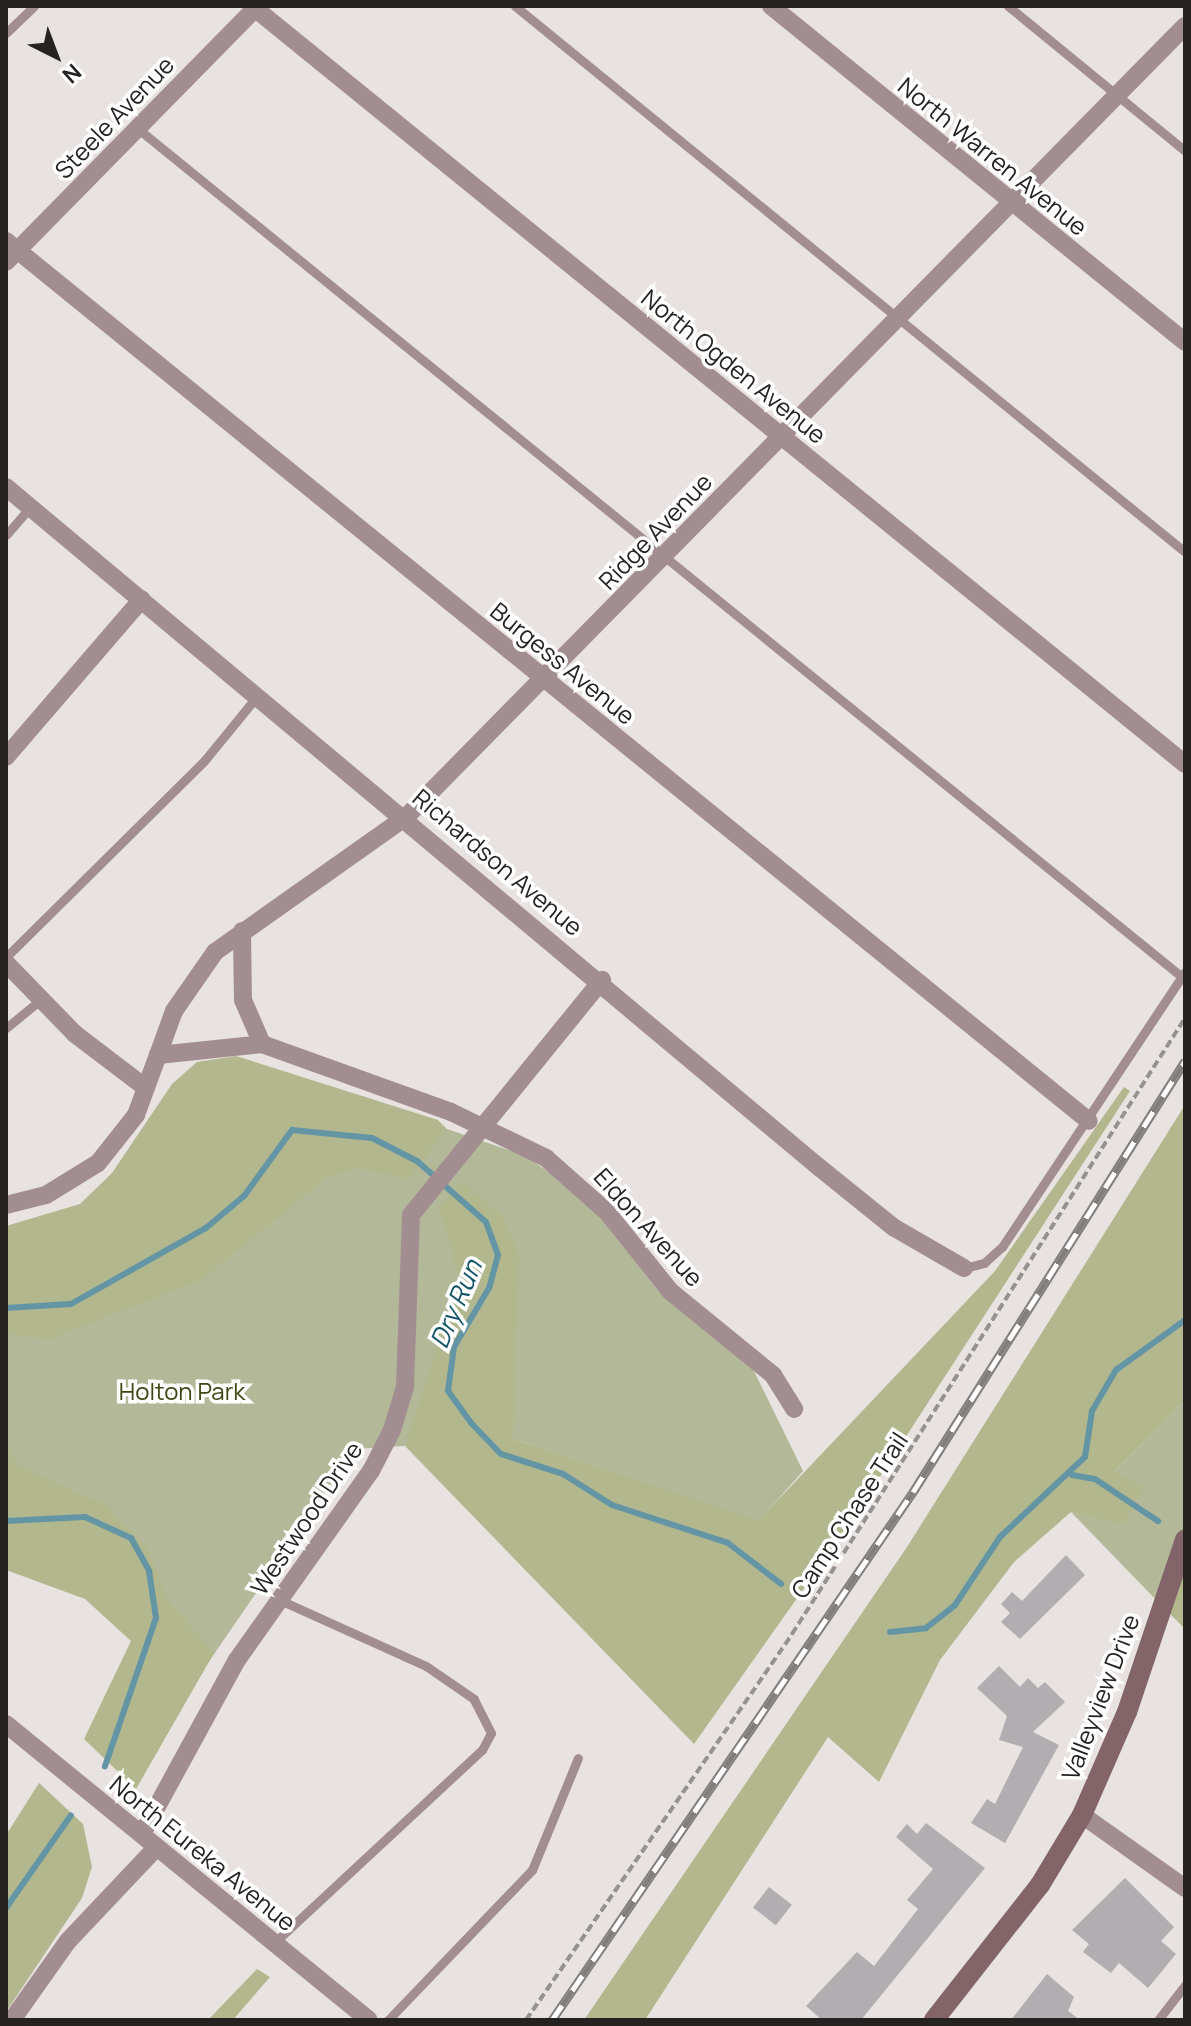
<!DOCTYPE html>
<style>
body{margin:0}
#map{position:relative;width:1191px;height:2026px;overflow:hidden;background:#e8e3e0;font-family:Manrope,sans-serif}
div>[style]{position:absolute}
.green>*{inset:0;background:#b3b899}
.forest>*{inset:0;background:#b2b78d}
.stream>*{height:6px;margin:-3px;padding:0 3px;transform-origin:3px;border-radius:3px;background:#6495a5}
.building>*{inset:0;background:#b2adb0;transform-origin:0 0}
.path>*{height:4px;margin-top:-2px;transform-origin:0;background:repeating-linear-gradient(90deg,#969290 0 8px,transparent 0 12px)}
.lane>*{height:9px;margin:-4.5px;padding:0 4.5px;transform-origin:4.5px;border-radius:4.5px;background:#a28d91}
.street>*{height:18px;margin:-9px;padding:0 9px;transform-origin:9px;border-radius:9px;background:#a28d91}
.secondary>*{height:20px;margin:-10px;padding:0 10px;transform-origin:10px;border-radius:10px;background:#826469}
.rail>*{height:9px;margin-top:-4.5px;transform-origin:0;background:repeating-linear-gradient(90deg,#fff 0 18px,#817e7c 0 36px);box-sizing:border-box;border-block:2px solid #817e7c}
span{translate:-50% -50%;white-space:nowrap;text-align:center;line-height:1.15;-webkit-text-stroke:7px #fff;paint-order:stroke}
.street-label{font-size:24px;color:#242321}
.park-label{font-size:24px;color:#414614}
.water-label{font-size:26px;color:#125467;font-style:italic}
.frame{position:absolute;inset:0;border:8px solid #242321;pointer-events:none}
.north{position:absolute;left:16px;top:16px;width:80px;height:80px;-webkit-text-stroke:6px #fff;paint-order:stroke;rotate:138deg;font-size:22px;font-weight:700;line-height:32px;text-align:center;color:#242321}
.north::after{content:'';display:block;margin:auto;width:28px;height:36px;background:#242321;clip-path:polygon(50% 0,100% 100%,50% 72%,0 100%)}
</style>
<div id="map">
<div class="green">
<i style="clip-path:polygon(447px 1129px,526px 1156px,586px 1199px,657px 1289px,754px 1371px,803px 1471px,759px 1521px,513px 1439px,355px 1449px,199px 1676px,77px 1578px,6px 1552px,6px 1258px)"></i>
<i style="clip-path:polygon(1185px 1400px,1185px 1540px,1162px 1606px,1071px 1512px,1124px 1524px,1115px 1471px)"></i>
</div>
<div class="forest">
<i style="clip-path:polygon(236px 1056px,438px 1120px,447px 1129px,409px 1179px,358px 1168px,328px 1177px,201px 1280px,50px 1339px,6px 1334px,6px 1226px,80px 1204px,112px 1173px,172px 1084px,197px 1062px)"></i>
<i style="clip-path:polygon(1124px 1087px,1130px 1091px,846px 1529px,694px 1744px,405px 1446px,459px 1278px,439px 1208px,462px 1181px,504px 1218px,519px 1257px,513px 1439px,759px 1520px,995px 1271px)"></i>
<i style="clip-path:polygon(1185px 1105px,1185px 1400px,1115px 1471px,1144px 1488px,1124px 1525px,1071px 1512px,1014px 1562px,940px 1660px,879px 1782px,828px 1737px,645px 2020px,584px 2020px,907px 1547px)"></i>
<i style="clip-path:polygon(6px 1447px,19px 1466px,106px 1505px,147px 1548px,168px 1600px,214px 1653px,136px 1789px,84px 1739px,131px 1641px,85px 1599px,6px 1570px)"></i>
<i style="clip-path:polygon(1185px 1540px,1185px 1629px,1162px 1606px)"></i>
<i style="clip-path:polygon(39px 1783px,83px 1824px,92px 1867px,82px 1898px,6px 2012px,6px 1835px)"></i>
<i style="clip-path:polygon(257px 1969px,270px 1977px,233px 2020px,208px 2020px)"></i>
</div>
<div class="stream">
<i style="left:6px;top:1308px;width:65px;rotate:-3.5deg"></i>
<i style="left:71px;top:1304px;width:155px;rotate:-29.4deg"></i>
<i style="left:206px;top:1228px;width:50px;rotate:-40.1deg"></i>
<i style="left:244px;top:1196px;width:82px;rotate:-54deg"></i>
<i style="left:292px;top:1130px;width:80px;rotate:5.7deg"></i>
<i style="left:372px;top:1138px;width:51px;rotate:27.1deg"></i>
<i style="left:417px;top:1161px;width:92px;rotate:41.5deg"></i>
<i style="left:486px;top:1222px;width:35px;rotate:70deg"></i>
<i style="left:498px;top:1255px;width:34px;rotate:105deg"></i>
<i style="left:489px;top:1288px;width:69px;rotate:120.7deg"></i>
<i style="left:454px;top:1347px;width:44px;rotate:97.8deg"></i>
<i style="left:448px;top:1391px;width:41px;rotate:54deg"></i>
<i style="left:472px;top:1424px;width:42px;rotate:46deg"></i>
<i style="left:501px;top:1454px;width:65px;rotate:17.9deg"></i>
<i style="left:563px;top:1474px;width:58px;rotate:32.3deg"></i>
<i style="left:612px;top:1505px;width:122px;rotate:18.1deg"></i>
<i style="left:728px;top:1543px;width:67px;rotate:37.7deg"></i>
<i style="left:1072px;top:1475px;width:23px;rotate:10deg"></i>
<i style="left:1095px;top:1479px;width:76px;rotate:33.7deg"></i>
<i style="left:6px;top:1521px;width:79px;rotate:-2.9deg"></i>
<i style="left:85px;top:1517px;width:51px;rotate:24.5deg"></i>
<i style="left:131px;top:1538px;width:38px;rotate:61deg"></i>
<i style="left:149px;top:1571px;width:48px;rotate:81.5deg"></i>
<i style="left:156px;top:1618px;width:157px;rotate:109deg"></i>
<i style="left:890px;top:1632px;width:36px;rotate:-6deg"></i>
<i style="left:926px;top:1628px;width:37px;rotate:-38deg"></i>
<i style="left:955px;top:1605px;width:82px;rotate:-56.5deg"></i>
<i style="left:1000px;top:1537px;width:117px;rotate:-43.3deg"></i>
<i style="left:1085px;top:1457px;width:47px;rotate:-81.3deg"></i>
<i style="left:1092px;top:1411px;width:48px;rotate:-59.7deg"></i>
<i style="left:1116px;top:1370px;width:85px;rotate:-35.9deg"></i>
<i style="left:6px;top:1908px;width:113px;rotate:-55deg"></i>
</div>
<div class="building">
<i style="clip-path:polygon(1066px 1555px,1085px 1575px,1020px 1639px,1001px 1622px,1010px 1613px,1001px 1604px,1012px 1592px,1022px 1601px)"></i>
<i style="clip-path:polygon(999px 1666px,1020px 1687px,1028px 1678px,1038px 1688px,1045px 1682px,1065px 1702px,1033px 1732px,1059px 1745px,1005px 1843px,971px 1823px,987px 1799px,995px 1804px,1023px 1747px,999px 1740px,1007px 1716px,977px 1688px)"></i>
<i style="clip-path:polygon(926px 1823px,985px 1868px,861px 2020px,822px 2020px,806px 2006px,857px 1952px,874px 1966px,918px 1909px,907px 1900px,933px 1869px,896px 1837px,907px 1824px,917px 1834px)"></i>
<i style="clip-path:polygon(1125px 1878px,1174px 1927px,1161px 1941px,1176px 1954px,1148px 1988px,1119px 1963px,1111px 1973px,1083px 1952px,1089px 1944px,1072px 1930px)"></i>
<i style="left:769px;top:1887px;width:29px;height:26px;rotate:38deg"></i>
<i style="clip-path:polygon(1047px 1974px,1074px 1997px,1068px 2011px,1080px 2020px,1011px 2020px)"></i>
</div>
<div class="path">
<i style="left:526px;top:2020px;width:469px;rotate:-55.4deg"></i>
<i style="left:792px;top:1634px;width:731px;rotate:-57.46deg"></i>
</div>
<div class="lane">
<i style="left:515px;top:6px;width:864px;rotate:39.18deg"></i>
<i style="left:1008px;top:6px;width:229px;rotate:39.3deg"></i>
<i style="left:6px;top:33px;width:39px;rotate:-44deg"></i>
<i style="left:137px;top:128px;width:1346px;rotate:39.09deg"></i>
<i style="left:6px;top:535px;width:37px;rotate:-49deg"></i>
<i style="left:6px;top:957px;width:279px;rotate:-44.7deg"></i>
<i style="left:204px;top:761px;width:85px;rotate:-50.7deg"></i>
<i style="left:6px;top:1028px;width:43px;rotate:-39.3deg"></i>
<i style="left:964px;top:1268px;width:21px;rotate:-14deg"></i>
<i style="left:984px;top:1263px;width:24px;rotate:-42deg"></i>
<i style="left:1002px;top:1247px;width:330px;rotate:-56.4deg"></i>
<i style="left:274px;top:1943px;width:284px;rotate:-42.9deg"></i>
<i style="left:482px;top:1750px;width:19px;rotate:-62deg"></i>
<i style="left:491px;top:1733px;width:38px;rotate:-117deg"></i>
<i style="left:474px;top:1699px;width:58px;rotate:-145.5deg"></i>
<i style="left:426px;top:1666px;width:160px;rotate:-155.7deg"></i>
<i style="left:388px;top:2020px;width:208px;rotate:-46.2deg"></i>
<i style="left:532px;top:1870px;width:121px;rotate:-67.7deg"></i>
<i style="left:1158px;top:2020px;width:44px;rotate:-52.4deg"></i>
</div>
<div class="street">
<i style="left:252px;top:6px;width:1202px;rotate:39.09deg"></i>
<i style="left:771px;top:6px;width:533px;rotate:39.06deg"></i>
<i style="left:6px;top:241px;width:1395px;rotate:39.1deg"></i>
<i style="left:6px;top:262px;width:359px;rotate:-45.5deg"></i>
<i style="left:6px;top:487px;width:1061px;rotate:39.92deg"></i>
<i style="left:820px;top:1168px;width:94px;rotate:38.9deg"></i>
<i style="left:893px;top:1227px;width:82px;rotate:30deg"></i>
<i style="left:6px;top:757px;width:208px;rotate:-49.3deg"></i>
<i style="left:242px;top:931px;width:69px;rotate:89.2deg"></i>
<i style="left:243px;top:1000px;width:48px;rotate:66.6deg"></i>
<i style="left:6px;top:963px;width:99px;rotate:45.8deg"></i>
<i style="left:75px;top:1034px;width:89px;rotate:37.3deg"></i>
<i style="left:158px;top:1055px;width:47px;rotate:-70deg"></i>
<i style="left:174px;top:1011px;width:72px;rotate:-55.2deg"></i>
<i style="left:215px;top:952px;width:234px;rotate:-35.3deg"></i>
<i style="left:406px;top:817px;width:1110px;rotate:-45.44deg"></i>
<i style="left:6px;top:1205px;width:41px;rotate:-14deg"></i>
<i style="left:46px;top:1195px;width:61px;rotate:-31.6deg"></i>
<i style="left:98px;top:1163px;width:61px;rotate:-51.6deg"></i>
<i style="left:136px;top:1115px;width:64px;rotate:-69.9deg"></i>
<i style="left:158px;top:1055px;width:105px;rotate:-6deg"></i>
<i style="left:262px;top:1044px;width:201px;rotate:19.8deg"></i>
<i style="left:451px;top:1112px;width:106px;rotate:25.8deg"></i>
<i style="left:546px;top:1158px;width:81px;rotate:41.5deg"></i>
<i style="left:607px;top:1212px;width:101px;rotate:51.4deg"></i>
<i style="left:670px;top:1291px;width:133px;rotate:39.2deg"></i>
<i style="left:773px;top:1375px;width:40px;rotate:58deg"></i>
<i style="left:6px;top:1724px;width:468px;rotate:39.2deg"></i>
<i style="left:1082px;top:1815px;width:126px;rotate:35.3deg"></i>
<i style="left:142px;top:1834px;width:198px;rotate:-61.4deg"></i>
<i style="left:237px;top:1660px;width:232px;rotate:-54.7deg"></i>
<i style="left:371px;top:1471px;width:46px;rotate:-62.9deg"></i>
<i style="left:392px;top:1430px;width:45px;rotate:-73.2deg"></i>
<i style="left:405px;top:1387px;width:172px;rotate:-88deg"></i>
<i style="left:411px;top:1215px;width:303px;rotate:-50.9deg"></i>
<i style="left:12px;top:2020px;width:97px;rotate:-54.7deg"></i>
<i style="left:68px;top:1941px;width:129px;rotate:-46.6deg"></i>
</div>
<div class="secondary">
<i style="left:934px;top:2020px;width:172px;rotate:-51.9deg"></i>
<i style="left:1040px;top:1885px;width:82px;rotate:-59deg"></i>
<i style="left:1082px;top:1815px;width:112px;rotate:-66.4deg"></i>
<i style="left:1127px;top:1712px;width:182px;rotate:-71.4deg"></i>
</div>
<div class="rail">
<i style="left:552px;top:2020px;width:640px;rotate:-55.64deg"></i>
<i style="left:913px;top:1492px;width:510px;rotate:-57.74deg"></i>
</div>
<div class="street-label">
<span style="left:114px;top:117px;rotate:-46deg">Steele Avenue</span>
<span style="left:993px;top:156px;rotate:39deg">North Warren Avenue</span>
<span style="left:734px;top:366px;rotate:39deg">North Ogden Avenue</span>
<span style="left:655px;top:531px;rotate:-46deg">Ridge Avenue</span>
<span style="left:563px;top:663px;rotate:39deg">Burgess Avenue</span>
<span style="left:498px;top:862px;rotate:40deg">Richardson Avenue</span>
<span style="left:649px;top:1227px;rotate:48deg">Eldon Avenue</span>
<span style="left:849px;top:1515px;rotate:-57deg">Camp Chase Trail</span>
<span style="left:306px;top:1518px;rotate:-56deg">Westwood Drive</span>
<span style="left:1100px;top:1697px;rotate:-69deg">Valleyview Drive</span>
<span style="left:203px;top:1853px;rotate:39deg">North Eureka Avenue</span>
</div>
<div class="park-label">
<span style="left:182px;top:1391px">Holton Park</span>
</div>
<div class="water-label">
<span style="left:456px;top:1304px;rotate:-67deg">Dry Run</span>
</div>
<div class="frame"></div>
<div class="north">N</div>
</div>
